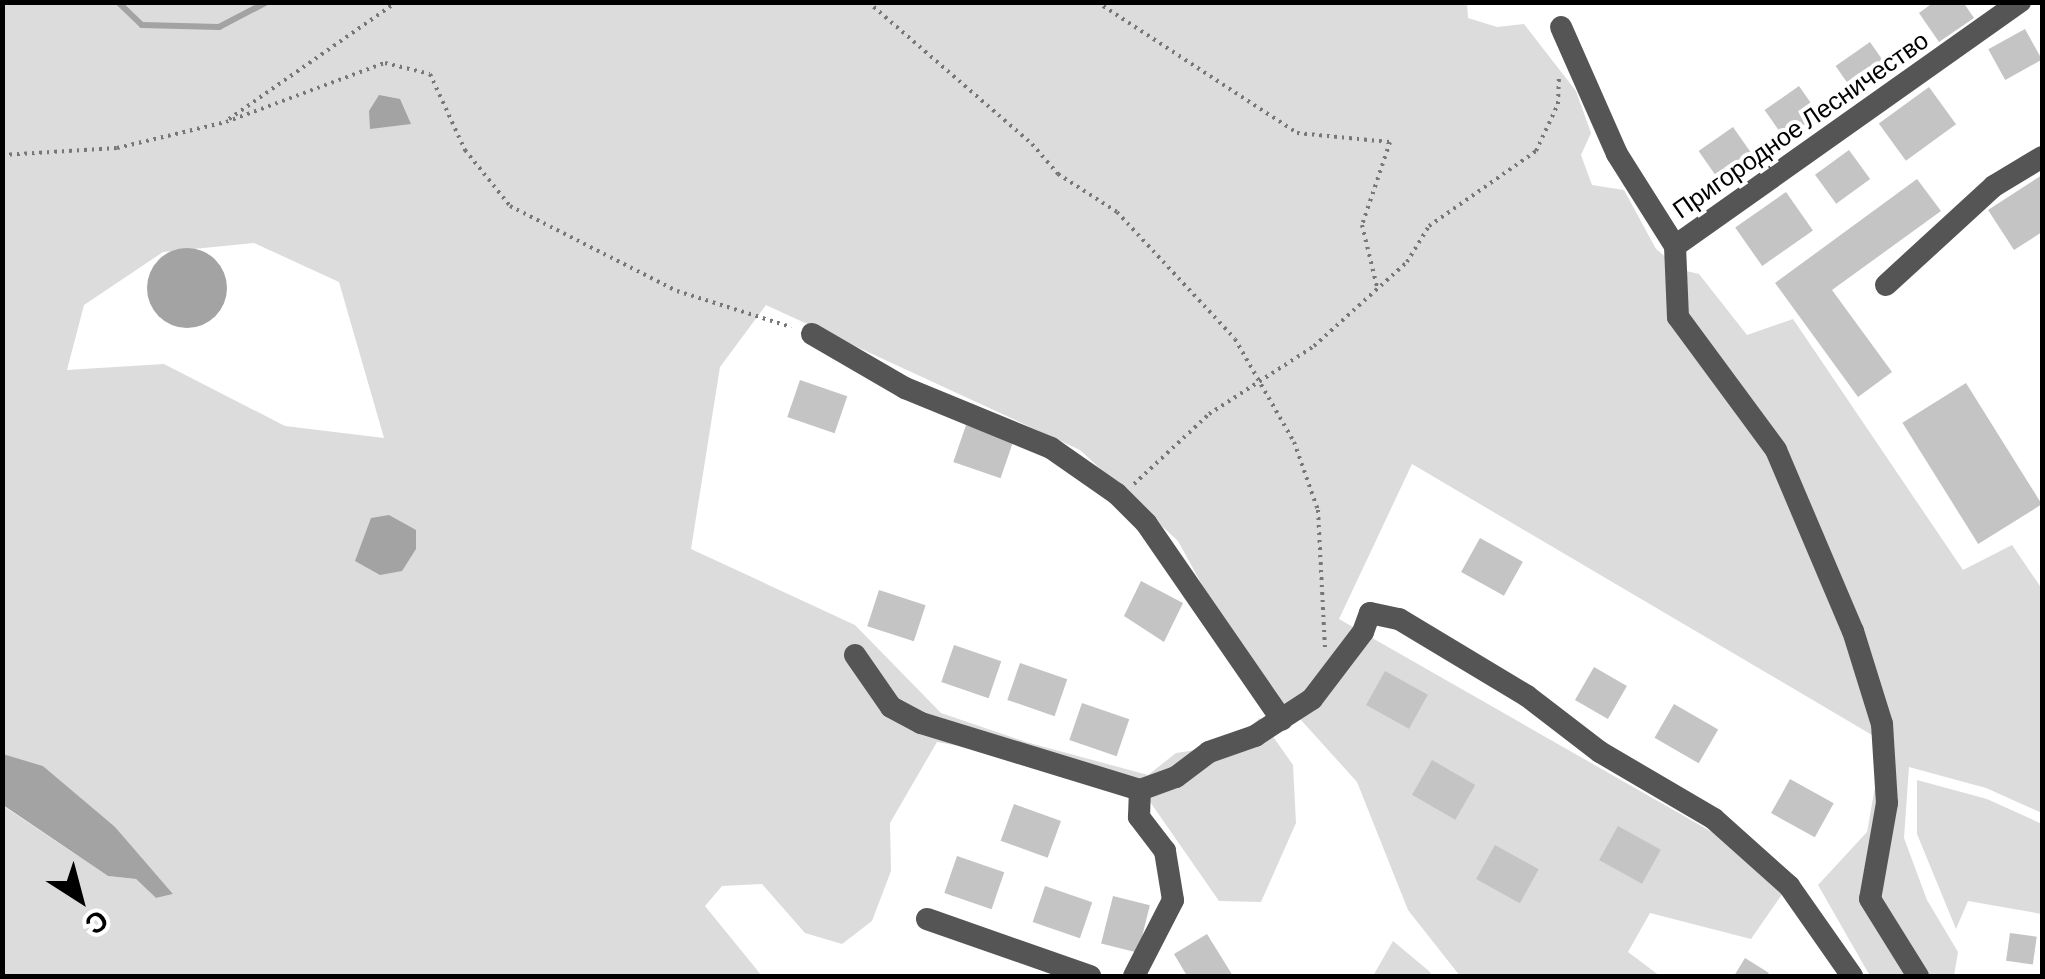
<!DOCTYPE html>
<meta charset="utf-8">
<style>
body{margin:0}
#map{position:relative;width:2045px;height:979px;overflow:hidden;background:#fff;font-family:Barlow,sans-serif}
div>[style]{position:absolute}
.green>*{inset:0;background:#dcdcdc}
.water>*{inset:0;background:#a3a3a3}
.round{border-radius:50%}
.stream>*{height:6px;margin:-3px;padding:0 3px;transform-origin:3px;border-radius:3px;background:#a3a3a3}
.building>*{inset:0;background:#c4c4c4;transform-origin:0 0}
.path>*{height:4px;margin-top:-2px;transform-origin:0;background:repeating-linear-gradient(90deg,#777 0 2.5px,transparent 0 7.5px)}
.minor>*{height:22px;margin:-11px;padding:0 11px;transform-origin:11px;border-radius:11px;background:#555}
span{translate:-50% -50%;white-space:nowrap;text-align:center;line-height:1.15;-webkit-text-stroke:8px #fff;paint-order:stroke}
.street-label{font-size:25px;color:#000}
.frame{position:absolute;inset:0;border:5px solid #000;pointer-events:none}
.north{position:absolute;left:30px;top:849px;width:100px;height:100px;-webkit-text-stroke:8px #fff;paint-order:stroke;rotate:144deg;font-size:28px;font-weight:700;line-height:40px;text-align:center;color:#000}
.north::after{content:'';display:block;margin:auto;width:35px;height:45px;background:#000;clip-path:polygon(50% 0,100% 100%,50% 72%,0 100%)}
</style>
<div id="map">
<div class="green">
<i style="clip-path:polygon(evenodd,3px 3px,1467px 3px,1468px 18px,1497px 27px,1524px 24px,1576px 91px,1591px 133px,1581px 155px,1592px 185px,1624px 190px,1656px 249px,1682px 270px,1699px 274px,1747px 335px,1793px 319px,1963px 570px,2012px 545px,2042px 589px,2042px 813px,1986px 788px,1909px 767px,1904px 838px,1927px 900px,1958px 952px,1954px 976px,1870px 976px,1818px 885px,1867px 832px,1880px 759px,1872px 735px,1412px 464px,1339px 619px,1740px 848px,1783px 893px,1751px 939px,1650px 913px,1628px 952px,1660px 976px,1460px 976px,1408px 910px,1357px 782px,1301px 720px,1267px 703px,1178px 541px,1080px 450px,766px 305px,720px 367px,691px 549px,855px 625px,941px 713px,1026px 742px,1148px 775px,1176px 753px,1230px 745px,1260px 718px,1293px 765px,1296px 823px,1261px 902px,1219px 901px,1146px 796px,1049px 762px,937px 742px,890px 823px,891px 871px,872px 921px,842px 944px,805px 933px,762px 884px,722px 886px,705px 906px,762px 976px,3px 976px,2px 805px,108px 876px,136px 879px,156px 898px,173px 894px,115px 828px,43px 766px,3px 754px,3px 3px,254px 243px,339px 282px,384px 438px,285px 426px,164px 364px,67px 370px,84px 305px,163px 252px,254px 243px)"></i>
<i style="clip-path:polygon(1917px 780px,1987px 799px,2042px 824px,2042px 914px,1968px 901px,1956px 929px,1917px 834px)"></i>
<i style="clip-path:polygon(1393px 941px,1429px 971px,1433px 976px,1373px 976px)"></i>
</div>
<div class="water">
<i style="clip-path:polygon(379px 95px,400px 99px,411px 124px,370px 129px,369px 111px)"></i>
<i class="round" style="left:147px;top:248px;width:80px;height:80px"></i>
<i style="clip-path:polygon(389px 515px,416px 530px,416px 549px,402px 571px,380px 575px,355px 561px,371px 518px)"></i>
<i style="clip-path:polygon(3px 754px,43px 766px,115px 827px,173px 894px,156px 898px,136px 879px,108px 876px,3px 805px)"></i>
</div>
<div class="stream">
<i style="left:118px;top:2px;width:33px;rotate:44deg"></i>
<i style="left:142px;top:25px;width:77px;rotate:1.5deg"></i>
<i style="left:219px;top:27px;width:54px;rotate:-27.5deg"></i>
</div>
<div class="building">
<i style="clip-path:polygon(1934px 2px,1963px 2px,1974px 18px,1939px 42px,1919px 13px)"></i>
<i style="left:2025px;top:29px;width:35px;height:42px;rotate:61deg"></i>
<i style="left:1870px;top:42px;width:35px;height:42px;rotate:55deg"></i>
<i style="left:1799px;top:86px;width:35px;height:42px;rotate:55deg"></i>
<i style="left:1929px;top:87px;width:46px;height:62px;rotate:54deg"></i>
<i style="left:1733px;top:127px;width:35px;height:42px;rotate:55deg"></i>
<i style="left:1849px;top:150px;width:36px;height:42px;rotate:54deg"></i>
<i style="clip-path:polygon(2042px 175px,2042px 232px,2014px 250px,1988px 210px)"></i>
<i style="clip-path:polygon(1917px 179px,1941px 211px,1832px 290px,1892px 372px,1858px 397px,1775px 283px)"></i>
<i style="left:1786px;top:192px;width:47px;height:62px;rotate:55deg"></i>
<i style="left:800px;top:380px;width:50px;height:39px;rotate:19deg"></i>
<i style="left:1966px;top:383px;width:143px;height:75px;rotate:58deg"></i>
<i style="left:966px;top:425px;width:50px;height:39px;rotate:19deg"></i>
<i style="left:1480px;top:538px;width:49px;height:39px;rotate:29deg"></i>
<i style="clip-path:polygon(1141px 581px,1183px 603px,1164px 642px,1124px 616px)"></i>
<i style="left:879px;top:590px;width:49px;height:38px;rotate:18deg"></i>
<i style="left:954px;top:645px;width:50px;height:39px;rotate:19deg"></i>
<i style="left:1020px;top:663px;width:50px;height:39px;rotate:19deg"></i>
<i style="left:1594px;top:667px;width:38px;height:38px;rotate:30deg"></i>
<i style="left:1385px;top:671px;width:49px;height:39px;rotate:29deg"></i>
<i style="left:1082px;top:703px;width:50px;height:39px;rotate:19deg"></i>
<i style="left:1674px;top:704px;width:51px;height:39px;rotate:30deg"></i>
<i style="left:1432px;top:760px;width:50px;height:40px;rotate:30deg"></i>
<i style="left:1790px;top:779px;width:50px;height:39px;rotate:29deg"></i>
<i style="left:1014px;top:804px;width:50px;height:39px;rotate:20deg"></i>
<i style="left:1618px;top:826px;width:49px;height:39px;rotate:29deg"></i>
<i style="left:1495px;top:845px;width:50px;height:39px;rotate:29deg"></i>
<i style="left:957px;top:856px;width:50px;height:39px;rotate:19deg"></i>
<i style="left:1045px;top:886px;width:50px;height:38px;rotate:19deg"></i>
<i style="left:1113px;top:896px;width:38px;height:49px;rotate:14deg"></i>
<i style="left:2010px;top:933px;width:27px;height:28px;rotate:8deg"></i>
<i style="clip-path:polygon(1207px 934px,1233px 976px,1187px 976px,1174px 954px)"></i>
<i style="clip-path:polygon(1745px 958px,1769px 973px,1767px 976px,1734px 976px)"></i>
</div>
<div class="path">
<i style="left:868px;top:2px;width:217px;rotate:40.9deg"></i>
<i style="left:1032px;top:144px;width:40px;rotate:49deg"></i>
<i style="left:1058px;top:174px;width:70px;rotate:32.8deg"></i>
<i style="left:1117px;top:212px;width:173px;rotate:47.1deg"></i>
<i style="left:1235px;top:339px;width:119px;rotate:60.2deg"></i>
<i style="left:1294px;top:442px;width:72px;rotate:70.6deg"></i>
<i style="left:1318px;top:510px;width:138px;rotate:87.1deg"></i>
<i style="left:1097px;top:2px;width:239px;rotate:33.2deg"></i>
<i style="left:1297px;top:133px;width:93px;rotate:5.5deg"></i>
<i style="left:1390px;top:142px;width:88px;rotate:108.6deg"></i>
<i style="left:1362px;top:225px;width:64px;rotate:76.4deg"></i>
<i style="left:229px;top:119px;width:205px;rotate:-34.9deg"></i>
<i style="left:2px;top:155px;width:115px;rotate:-3.5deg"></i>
<i style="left:117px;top:148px;width:112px;rotate:-13.4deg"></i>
<i style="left:226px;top:122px;width:170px;rotate:-20.4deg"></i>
<i style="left:385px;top:63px;width:46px;rotate:13.7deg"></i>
<i style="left:430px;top:74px;width:84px;rotate:65.3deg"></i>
<i style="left:465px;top:150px;width:72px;rotate:51.2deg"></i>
<i style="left:510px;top:206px;width:187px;rotate:27deg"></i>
<i style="left:677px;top:291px;width:120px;rotate:17.5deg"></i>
<i style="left:1134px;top:484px;width:103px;rotate:-43deg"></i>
<i style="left:1209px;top:414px;width:125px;rotate:-32.9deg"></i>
<i style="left:1314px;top:346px;width:125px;rotate:-42.1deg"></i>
<i style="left:1407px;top:262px;width:42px;rotate:-58.6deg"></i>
<i style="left:1429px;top:226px;width:131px;rotate:-35deg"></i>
<i style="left:1536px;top:151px;width:52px;rotate:-64.9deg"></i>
<i style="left:1558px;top:104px;width:27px;rotate:-88deg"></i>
</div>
<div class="minor">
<i style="left:1561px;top:27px;width:139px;rotate:66.2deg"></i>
<i style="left:1617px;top:154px;width:109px;rotate:57.8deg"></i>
<i style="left:1675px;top:246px;width:71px;rotate:87.6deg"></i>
<i style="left:1678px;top:317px;width:165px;rotate:53.6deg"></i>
<i style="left:1776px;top:450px;width:197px;rotate:67deg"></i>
<i style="left:1853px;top:631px;width:97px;rotate:72.7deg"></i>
<i style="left:1882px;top:724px;width:79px;rotate:86.4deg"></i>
<i style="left:1887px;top:803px;width:97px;rotate:100deg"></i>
<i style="left:1870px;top:899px;width:91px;rotate:58.1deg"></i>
<i style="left:1675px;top:246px;width:423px;rotate:-35.3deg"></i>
<i style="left:1886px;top:285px;width:147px;rotate:-42.5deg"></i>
<i style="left:1994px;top:186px;width:56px;rotate:-31.1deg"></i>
<i style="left:812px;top:334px;width:108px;rotate:30.1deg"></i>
<i style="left:905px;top:388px;width:158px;rotate:22.3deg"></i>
<i style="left:1051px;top:448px;width:80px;rotate:34.9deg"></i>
<i style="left:1117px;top:494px;width:41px;rotate:45deg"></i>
<i style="left:1146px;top:523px;width:239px;rotate:55.4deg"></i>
<i style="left:855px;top:655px;width:63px;rotate:55.3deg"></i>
<i style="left:891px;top:707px;width:34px;rotate:28deg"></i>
<i style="left:921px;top:723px;width:229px;rotate:17deg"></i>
<i style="left:1140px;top:790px;width:38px;rotate:-20deg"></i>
<i style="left:1176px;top:777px;width:41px;rotate:-37.1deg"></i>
<i style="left:1209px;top:752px;width:49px;rotate:-19.2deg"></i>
<i style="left:1255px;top:736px;width:68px;rotate:-33deg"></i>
<i style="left:1312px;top:699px;width:84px;rotate:-52.7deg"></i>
<i style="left:1363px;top:632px;width:20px;rotate:-70deg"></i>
<i style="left:1370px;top:613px;width:30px;rotate:12deg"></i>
<i style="left:1399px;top:619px;width:149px;rotate:31deg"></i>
<i style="left:1527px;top:696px;width:92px;rotate:37.5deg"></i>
<i style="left:1600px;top:752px;width:132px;rotate:30.4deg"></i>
<i style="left:1714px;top:819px;width:101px;rotate:41.8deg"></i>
<i style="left:1789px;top:886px;width:110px;rotate:55deg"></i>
<i style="left:927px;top:919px;width:173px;rotate:19.3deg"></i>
<i style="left:1134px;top:976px;width:85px;rotate:-62.8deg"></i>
<i style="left:1173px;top:900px;width:50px;rotate:-99.3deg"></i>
<i style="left:1165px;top:851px;width:43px;rotate:-127.4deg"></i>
<i style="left:1139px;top:817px;width:27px;rotate:-88deg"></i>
</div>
<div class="street-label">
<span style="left:1800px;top:124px;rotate:-35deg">Пригородное Лесничество</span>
</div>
<div class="frame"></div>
<div class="north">С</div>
</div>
